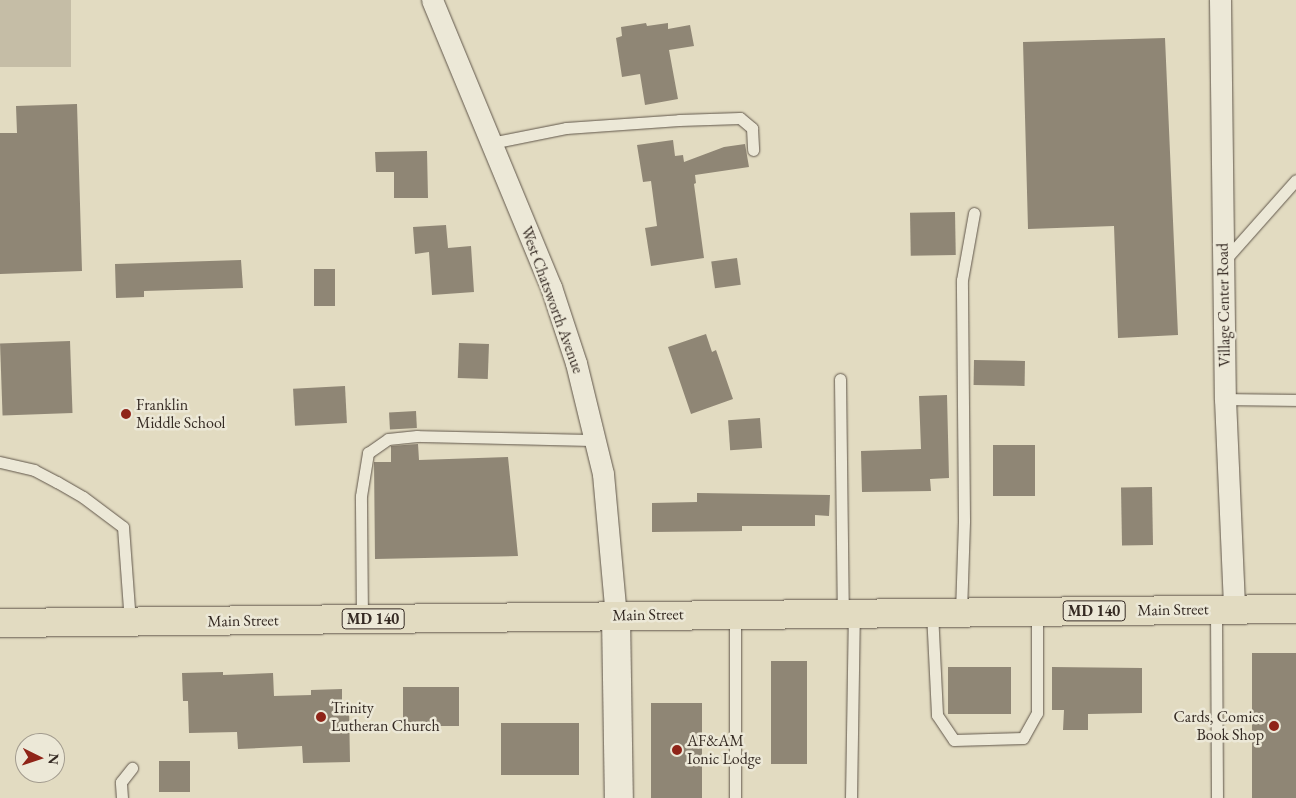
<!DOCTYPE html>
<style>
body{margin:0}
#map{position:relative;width:1296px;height:798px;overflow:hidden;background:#e2dbc1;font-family:"EB Garamond",serif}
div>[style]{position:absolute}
.green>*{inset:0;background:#c5bda6;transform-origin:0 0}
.building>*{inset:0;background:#8f8675;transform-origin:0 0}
.roads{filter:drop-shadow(0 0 1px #60564a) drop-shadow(0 0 1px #60564a)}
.lane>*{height:11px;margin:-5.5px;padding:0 5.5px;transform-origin:5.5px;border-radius:5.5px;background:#ece8d7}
.street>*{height:21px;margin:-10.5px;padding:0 10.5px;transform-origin:10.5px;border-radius:10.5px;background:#ece8d7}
.secondary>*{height:28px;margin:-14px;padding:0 14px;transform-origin:14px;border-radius:14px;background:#ece8d7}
.primary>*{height:28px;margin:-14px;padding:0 14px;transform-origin:14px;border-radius:14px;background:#e2dbc1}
.dots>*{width:14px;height:14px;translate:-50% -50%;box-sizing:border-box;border:2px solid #ece8d7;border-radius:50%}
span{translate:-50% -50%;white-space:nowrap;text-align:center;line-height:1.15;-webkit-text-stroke:5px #ece8d7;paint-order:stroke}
.shield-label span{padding:1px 4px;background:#ece8d7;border:1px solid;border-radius:4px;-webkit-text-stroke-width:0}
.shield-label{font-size:15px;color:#352a23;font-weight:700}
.street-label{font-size:16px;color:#352a23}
.poi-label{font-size:16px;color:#352a23}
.left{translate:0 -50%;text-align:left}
.right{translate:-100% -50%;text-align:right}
.north{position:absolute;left:15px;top:733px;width:50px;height:50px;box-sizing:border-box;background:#ece8d7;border:1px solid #a39c8f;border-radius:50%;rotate:94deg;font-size:14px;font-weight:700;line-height:20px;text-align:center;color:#352a23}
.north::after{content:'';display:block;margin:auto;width:18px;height:22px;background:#8f2418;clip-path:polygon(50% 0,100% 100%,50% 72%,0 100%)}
</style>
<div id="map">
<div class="green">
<i style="left:0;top:0;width:71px;height:67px"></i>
</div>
<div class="building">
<i style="clip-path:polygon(646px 23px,647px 26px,668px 23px,668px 29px,690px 25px,694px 46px,669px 50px,678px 99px,645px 105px,640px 74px,622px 77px,616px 38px,622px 36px,621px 27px)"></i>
<i style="clip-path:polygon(1165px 38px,1178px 335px,1118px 338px,1114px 226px,1028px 229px,1023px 42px)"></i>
<i style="clip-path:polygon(77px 104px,82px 271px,0 274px,0 133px,17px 133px,16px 106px)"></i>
<i style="clip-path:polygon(673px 140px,675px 156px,683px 155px,684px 162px,724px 147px,745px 144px,749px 167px,695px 175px,696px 183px,694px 184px,704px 258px,651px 266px,645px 228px,657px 226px,651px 181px,643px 182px,637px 145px)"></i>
<i style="clip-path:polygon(427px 151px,428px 198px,394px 198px,394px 172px,376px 172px,375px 152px)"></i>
<i style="left:955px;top:212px;width:43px;height:45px;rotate:89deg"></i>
<i style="clip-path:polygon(446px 225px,448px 248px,471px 246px,474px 292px,432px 295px,429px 252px,415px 254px,413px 227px)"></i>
<i style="left:737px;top:258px;width:27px;height:26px;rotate:82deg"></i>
<i style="clip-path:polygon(241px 260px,243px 288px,144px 291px,144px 297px,116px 298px,115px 264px)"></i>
<i style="left:335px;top:269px;width:37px;height:21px;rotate:90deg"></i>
<i style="clip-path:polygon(706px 334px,712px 352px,716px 350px,733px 399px,691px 414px,668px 347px)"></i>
<i style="left:70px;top:341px;width:72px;height:70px;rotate:88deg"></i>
<i style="left:459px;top:343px;width:30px;height:35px;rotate:2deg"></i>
<i style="left:974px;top:360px;width:51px;height:25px;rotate:1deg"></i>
<i style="left:345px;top:386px;width:37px;height:52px;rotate:87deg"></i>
<i style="clip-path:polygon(947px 395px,949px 478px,930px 479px,931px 491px,862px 492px,861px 451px,921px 449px,919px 396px)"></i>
<i style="left:416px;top:411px;width:17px;height:27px;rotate:87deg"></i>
<i style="left:760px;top:418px;width:30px;height:32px;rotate:86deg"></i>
<i style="clip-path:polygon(418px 444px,419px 460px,508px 457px,518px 556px,375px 559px,374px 462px,391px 462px,391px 446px)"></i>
<i style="left:993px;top:445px;width:42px;height:51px"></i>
<i style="left:1152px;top:487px;width:58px;height:31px;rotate:89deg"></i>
<i style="clip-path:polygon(697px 493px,830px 495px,829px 516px,815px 515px,815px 526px,742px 526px,742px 531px,652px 532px,652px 503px,697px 502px)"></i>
<i style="left:1296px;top:653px;width:145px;height:44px;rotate:90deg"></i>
<i style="left:771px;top:661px;width:36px;height:103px"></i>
<i style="left:1011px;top:667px;width:47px;height:63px;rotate:90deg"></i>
<i style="clip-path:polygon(1052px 667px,1142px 668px,1142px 713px,1088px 714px,1088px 730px,1063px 730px,1064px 710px,1052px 710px)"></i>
<i style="clip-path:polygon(223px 672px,223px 675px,273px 673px,274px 696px,311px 695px,311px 690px,342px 689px,342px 707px,349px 707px,350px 762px,303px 763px,302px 746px,238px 749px,237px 732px,189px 733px,188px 701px,183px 701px,182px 673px)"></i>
<i style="left:403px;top:687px;width:56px;height:39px"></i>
<i style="left:651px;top:703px;width:51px;height:95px"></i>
<i style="left:579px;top:723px;width:52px;height:78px;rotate:90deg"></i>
<i style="left:159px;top:761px;width:31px;height:31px"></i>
</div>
<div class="roads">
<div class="lane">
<i style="left:491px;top:143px;width:76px;rotate:-11.3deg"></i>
<i style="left:566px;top:128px;width:113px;rotate:-4deg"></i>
<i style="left:679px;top:120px;width:61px;rotate:-1.9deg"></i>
<i style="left:740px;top:118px;width:16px;rotate:40deg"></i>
<i style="left:752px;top:128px;width:22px;rotate:87deg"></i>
<i style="left:1224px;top:261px;width:108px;rotate:-48.4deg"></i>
<i style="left:840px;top:379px;width:234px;rotate:89.3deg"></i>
<i style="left:1225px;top:399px;width:71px;rotate:0.8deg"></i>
<i style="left:0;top:462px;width:35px;rotate:13deg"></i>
<i style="left:34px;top:470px;width:26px;rotate:28deg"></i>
<i style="left:57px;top:482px;width:30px;rotate:30deg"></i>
<i style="left:83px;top:497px;width:50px;rotate:36.9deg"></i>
<i style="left:123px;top:527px;width:95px;rotate:85.8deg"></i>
<i style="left:1216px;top:610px;width:188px;rotate:89.7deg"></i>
<i style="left:932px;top:612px;width:103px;rotate:87.2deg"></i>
<i style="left:937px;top:715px;width:30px;rotate:56deg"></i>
<i style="left:954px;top:740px;width:69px;rotate:-1.7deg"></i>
<i style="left:1023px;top:738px;width:29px;rotate:-61deg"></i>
<i style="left:1037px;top:713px;width:101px;rotate:-90deg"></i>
<i style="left:961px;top:612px;width:92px;rotate:-88.1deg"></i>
<i style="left:964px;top:520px;width:240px;rotate:-90.5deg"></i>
<i style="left:962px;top:280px;width:68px;rotate:-79.8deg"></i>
<i style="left:735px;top:615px;width:183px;rotate:90deg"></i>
<i style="left:362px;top:619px;width:123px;rotate:-90.5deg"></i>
<i style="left:361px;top:496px;width:44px;rotate:-80.8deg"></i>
<i style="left:368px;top:453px;width:24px;rotate:-35deg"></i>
<i style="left:388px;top:439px;width:29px;rotate:-6deg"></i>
<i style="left:417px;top:436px;width:179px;rotate:1.3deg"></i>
<i style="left:122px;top:798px;width:16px;rotate:-94deg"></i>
<i style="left:121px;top:782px;width:18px;rotate:-52deg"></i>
<i style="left:851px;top:798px;width:185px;rotate:-89.1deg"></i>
</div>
<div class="street">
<i style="left:432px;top:0;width:311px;rotate:67.5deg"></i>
<i style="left:551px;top:287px;width:80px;rotate:71.8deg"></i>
<i style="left:576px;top:363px;width:114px;rotate:76.3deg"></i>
<i style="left:603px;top:474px;width:143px;rotate:84.8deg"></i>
<i style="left:1220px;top:0;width:399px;rotate:89.3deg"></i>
<i style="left:1225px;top:399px;width:210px;rotate:87.5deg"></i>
</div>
<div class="secondary">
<i style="left:616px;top:616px;width:182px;rotate:89.1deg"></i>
</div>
<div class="primary">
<i style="left:0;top:623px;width:1296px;rotate:-0.62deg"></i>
</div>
</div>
<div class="dots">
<i style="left:126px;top:414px;background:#8f2418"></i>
<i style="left:321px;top:717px;background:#8f2418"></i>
<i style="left:1274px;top:726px;background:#8f2418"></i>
<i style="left:677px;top:750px;background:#8f2418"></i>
</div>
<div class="shield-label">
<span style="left:1094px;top:611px">MD 140</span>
<span style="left:373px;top:619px">MD 140</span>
</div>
<div class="street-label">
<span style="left:552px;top:300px;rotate:70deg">West Chatsworth Avenue</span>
<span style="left:1224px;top:305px;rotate:-91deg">Village Center Road</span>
<span style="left:1173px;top:610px;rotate:-1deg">Main Street</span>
<span style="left:648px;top:615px;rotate:-1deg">Main Street</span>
<span style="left:243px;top:621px;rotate:-1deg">Main Street</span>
</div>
<div class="poi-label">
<span class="left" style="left:136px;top:414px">Franklin<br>Middle School</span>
<span class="left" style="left:331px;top:717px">Trinity<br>Lutheran Church</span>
<span class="right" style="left:1264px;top:726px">Cards, Comics<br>Book Shop</span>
<span class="left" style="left:687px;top:750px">AF&amp;AM<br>Ionic Lodge</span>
</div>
<div class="north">N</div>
</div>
